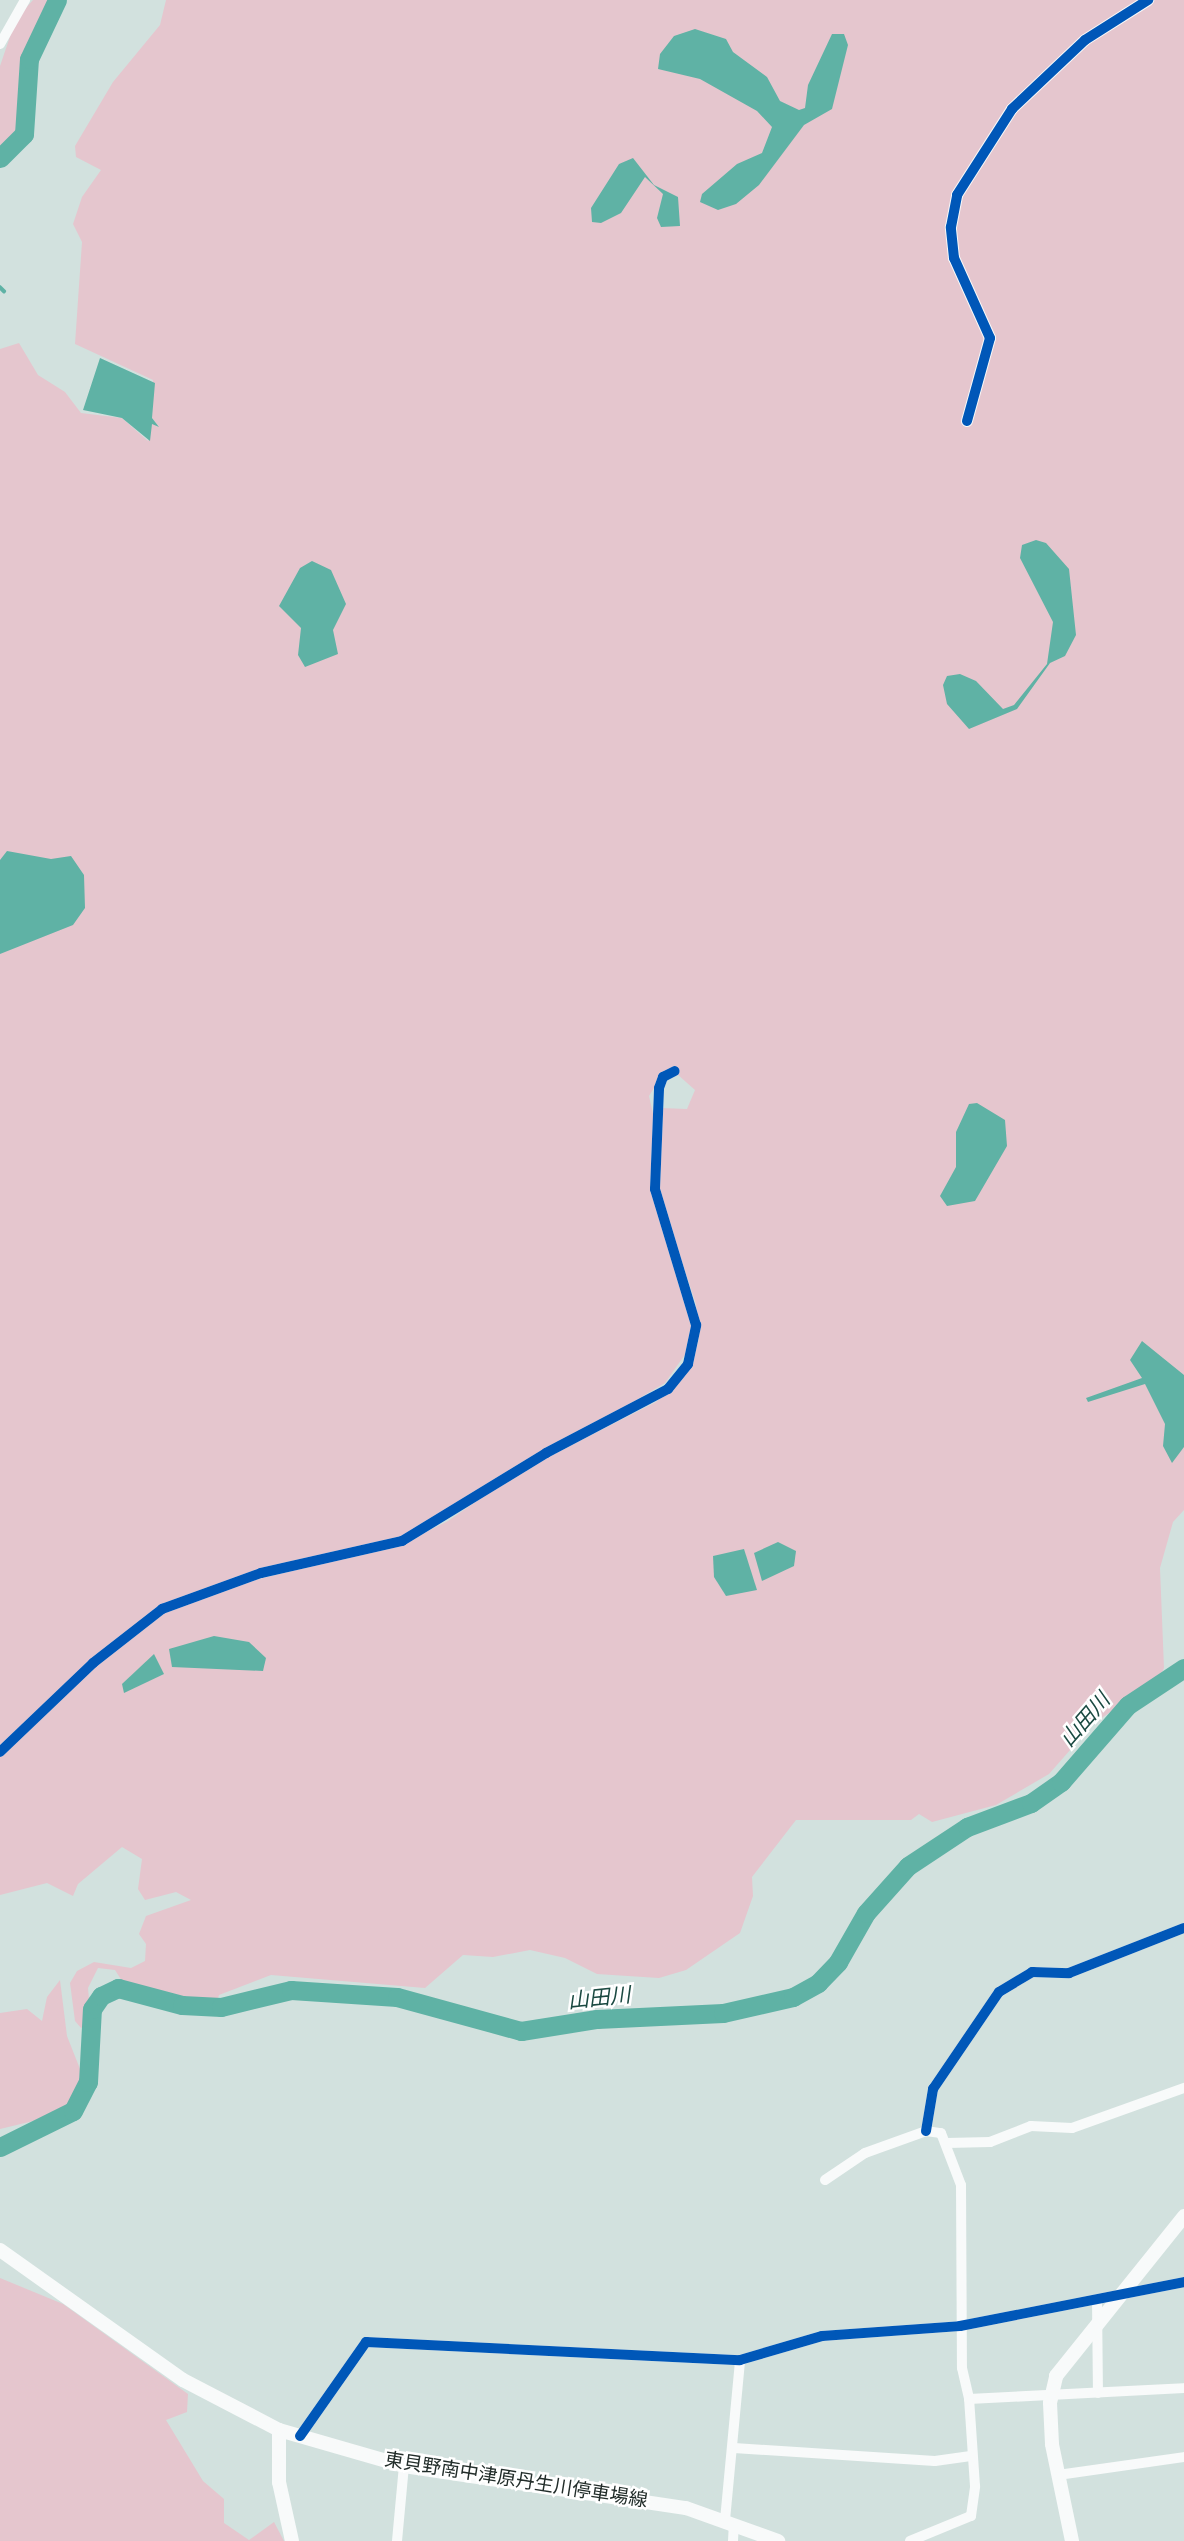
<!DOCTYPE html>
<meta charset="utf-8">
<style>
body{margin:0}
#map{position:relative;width:1184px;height:2541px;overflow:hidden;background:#d2e1de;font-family:Arial,"Noto Sans JP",sans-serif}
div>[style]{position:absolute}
.green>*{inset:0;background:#e5c6ce}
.water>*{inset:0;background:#5fb2a5}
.stream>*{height:3.5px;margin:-1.75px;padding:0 1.75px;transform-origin:1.75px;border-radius:1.75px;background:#5fb2a5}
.river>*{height:19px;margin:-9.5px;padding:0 9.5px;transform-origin:9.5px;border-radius:9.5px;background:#5fb2a5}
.minor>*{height:10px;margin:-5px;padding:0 5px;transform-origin:5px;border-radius:5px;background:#f8fafa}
.tertiary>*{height:12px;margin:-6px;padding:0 6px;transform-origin:6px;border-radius:6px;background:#f8fafa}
.secondary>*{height:14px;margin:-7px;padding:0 7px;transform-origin:7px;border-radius:7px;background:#f8fafa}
.cycleway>*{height:10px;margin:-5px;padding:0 5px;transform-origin:5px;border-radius:5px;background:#0057b8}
span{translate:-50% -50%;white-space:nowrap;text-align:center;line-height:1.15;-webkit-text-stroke:5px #fff;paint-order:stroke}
.street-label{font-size:19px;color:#222d2a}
.water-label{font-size:21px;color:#1a4941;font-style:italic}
</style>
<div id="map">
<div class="green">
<i style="clip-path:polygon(33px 0,54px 0,25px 62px,20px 137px,0 154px,0 66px,16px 19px)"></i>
<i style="clip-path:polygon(evenodd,166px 0,1184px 0,1184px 1510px,1173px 1522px,1160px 1568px,1164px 1668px,1159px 1678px,1093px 1724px,1049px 1774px,996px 1805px,932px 1822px,919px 1814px,911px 1820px,796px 1820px,752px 1877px,753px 1896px,740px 1933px,686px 1970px,659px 1978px,597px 1974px,565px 1958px,530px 1950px,493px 1957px,463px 1955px,425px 1988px,271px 1975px,219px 1995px,215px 2008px,206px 2010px,152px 1999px,122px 1981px,115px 1970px,98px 1968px,88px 1988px,91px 2022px,81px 2028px,75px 2021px,70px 1983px,77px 1971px,94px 1962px,131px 1968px,145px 1961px,146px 1944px,139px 1934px,146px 1916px,191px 1900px,176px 1892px,145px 1900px,138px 1889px,142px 1859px,122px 1847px,78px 1884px,73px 1896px,47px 1883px,0 1895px,0 1757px,43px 1717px,0 1748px,0 349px,19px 343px,38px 375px,65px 392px,81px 413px,122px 418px,148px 441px,152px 423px,159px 427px,152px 418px,153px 380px,75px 344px,82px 242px,73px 224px,82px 197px,101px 170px,76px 157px,75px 146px,113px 82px,160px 25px,166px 0,677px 1074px,695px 1090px,687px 1109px,661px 1108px,657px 1187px,696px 1304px,699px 1339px,692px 1364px,677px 1384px,656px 1402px,519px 1472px,448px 1521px,402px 1544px,173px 1600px,259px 1570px,401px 1538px,665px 1383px,691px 1346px,693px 1322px,653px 1191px,654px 1118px,649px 1096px,657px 1083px,677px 1074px)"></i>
<i style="clip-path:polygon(60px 1980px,67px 2036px,80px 2069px,79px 2092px,58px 2115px,0 2129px,0 2013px,27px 2009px,42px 2021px,47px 1997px)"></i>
<i style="clip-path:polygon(0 2278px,63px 2304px,188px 2394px,187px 2412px,166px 2420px,203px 2481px,224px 2499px,224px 2523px,249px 2540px,274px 2522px,284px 2541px,0 2541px)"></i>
</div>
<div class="water">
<i style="clip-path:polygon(695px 29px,726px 39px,733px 52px,767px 77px,780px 101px,799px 110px,805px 108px,808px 85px,832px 34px,844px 34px,848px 45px,832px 109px,804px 125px,759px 185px,736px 204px,718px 210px,700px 202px,702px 194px,737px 164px,762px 153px,772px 127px,757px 111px,700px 79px,658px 69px,660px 54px,674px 36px)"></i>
<i style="clip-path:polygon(633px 158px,654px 185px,678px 197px,680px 226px,661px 227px,657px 218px,663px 194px,645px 177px,621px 213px,601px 223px,592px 222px,591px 208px,619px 164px)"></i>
<i style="clip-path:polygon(100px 358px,155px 383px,152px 418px,159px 427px,152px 424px,150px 441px,122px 418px,83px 410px)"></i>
<i style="clip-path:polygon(1036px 540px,1046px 543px,1069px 569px,1076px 635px,1065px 656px,1050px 663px,1017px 709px,969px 729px,947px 704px,943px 685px,947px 676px,960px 674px,976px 681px,1003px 709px,1014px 705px,1047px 664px,1053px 622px,1020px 558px,1022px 545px)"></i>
<i style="clip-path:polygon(312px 561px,331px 570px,346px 604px,333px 630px,338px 654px,305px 667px,298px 655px,301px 628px,279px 606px,300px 568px)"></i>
<i style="clip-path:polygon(7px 851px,51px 859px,71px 856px,84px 875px,85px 908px,73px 925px,0 954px,0 860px)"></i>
<i style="clip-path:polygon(977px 1103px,1005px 1120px,1007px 1146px,975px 1201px,947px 1206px,940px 1196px,956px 1167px,956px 1132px,969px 1104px)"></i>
<i style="clip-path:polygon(1142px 1341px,1184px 1375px,1184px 1447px,1172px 1463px,1163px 1446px,1165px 1424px,1145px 1384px,1088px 1402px,1086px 1398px,1142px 1378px,1130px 1360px)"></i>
<i style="clip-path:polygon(778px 1542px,796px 1551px,794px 1566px,762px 1581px,754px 1553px)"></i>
<i style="clip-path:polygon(744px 1549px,757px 1590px,726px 1596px,714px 1577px,713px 1556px)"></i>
<i style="clip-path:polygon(214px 1636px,249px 1642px,266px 1658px,263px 1671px,172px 1667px,169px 1649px)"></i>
<i style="clip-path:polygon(154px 1654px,164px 1674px,124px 1693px,122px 1684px)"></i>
</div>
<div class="stream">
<i style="left:0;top:287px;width:6px;rotate:45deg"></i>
</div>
<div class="river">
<i style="left:0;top:158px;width:34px;rotate:-45deg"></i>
<i style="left:24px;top:134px;width:75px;rotate:-86.2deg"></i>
<i style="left:29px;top:59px;width:65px;rotate:-64.6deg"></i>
<i style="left:0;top:2147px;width:81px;rotate:-26.3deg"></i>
<i style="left:73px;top:2111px;width:33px;rotate:-63deg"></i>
<i style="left:88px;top:2082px;width:73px;rotate:-86.9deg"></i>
<i style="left:92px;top:2009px;width:16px;rotate:-55deg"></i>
<i style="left:101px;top:1996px;width:19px;rotate:-25deg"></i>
<i style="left:118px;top:1988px;width:66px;rotate:14.9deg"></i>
<i style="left:182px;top:2005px;width:39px;rotate:3deg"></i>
<i style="left:221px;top:2007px;width:72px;rotate:-13.7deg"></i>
<i style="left:291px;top:1990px;width:106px;rotate:3.8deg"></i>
<i style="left:397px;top:1997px;width:129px;rotate:15.3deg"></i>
<i style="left:521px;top:2031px;width:77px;rotate:-9deg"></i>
<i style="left:597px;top:2019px;width:126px;rotate:-2.7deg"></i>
<i style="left:723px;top:2013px;width:72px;rotate:-12.9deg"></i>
<i style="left:793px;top:1997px;width:29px;rotate:-29deg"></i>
<i style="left:818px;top:1983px;width:29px;rotate:-46deg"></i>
<i style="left:838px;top:1962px;width:56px;rotate:-60.3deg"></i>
<i style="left:866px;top:1913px;width:63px;rotate:-48.2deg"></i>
<i style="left:908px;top:1866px;width:71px;rotate:-33.5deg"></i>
<i style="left:967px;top:1827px;width:68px;rotate:-20.6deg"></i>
<i style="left:1031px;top:1803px;width:37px;rotate:-35deg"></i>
<i style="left:1061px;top:1782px;width:102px;rotate:-49deg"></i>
<i style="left:1128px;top:1705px;width:67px;rotate:-33.5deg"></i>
</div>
<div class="minor">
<i style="left:0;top:44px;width:51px;rotate:-60.4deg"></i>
<i style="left:0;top:1752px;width:129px;rotate:-43.7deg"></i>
<i style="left:93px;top:1663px;width:88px;rotate:-38deg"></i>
<i style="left:162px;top:1609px;width:105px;rotate:-20deg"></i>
<i style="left:261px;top:1573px;width:145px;rotate:-12.8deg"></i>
<i style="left:402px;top:1541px;width:169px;rotate:-31.4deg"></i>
<i style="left:546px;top:1453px;width:138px;rotate:-27.7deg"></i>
<i style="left:668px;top:1389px;width:32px;rotate:-51deg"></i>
<i style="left:688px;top:1364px;width:40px;rotate:-78deg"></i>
<i style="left:696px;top:1325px;width:142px;rotate:-106.8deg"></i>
<i style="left:655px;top:1189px;width:101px;rotate:-87.7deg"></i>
<i style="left:659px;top:1088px;width:12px;rotate:-70deg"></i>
<i style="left:663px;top:1077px;width:13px;rotate:-27deg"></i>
<i style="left:926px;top:2131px;width:43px;rotate:-80.5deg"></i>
<i style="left:933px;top:2089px;width:117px;rotate:-55.8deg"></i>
<i style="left:999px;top:1992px;width:39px;rotate:-31deg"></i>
<i style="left:1032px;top:1972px;width:37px;rotate:2deg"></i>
<i style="left:1069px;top:1973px;width:123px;rotate:-21.4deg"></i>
<i style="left:947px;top:2143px;width:43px;rotate:-1.3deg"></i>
<i style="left:990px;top:2142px;width:44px;rotate:-21.3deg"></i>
<i style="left:1031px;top:2126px;width:41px;rotate:2.8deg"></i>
<i style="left:1072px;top:2128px;width:119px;rotate:-19.7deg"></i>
<i style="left:825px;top:2180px;width:48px;rotate:-34deg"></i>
<i style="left:865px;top:2153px;width:65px;rotate:-19.8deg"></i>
<i style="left:926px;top:2131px;width:15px;rotate:8deg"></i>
<i style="left:941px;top:2133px;width:56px;rotate:69deg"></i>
<i style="left:961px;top:2185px;width:183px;rotate:89.7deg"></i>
<i style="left:962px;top:2368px;width:32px;rotate:77deg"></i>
<i style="left:969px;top:2399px;width:215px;rotate:-2.9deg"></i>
<i style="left:1097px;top:2300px;width:93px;rotate:89.4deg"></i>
<i style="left:300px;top:2436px;width:115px;rotate:-54.9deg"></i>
<i style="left:366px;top:2342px;width:374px;rotate:2.8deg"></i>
<i style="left:740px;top:2360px;width:85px;rotate:-16.3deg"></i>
<i style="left:822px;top:2336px;width:138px;rotate:-4.1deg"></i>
<i style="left:960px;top:2326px;width:228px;rotate:-11.1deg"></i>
<i style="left:734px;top:2448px;width:201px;rotate:3.7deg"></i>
<i style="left:935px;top:2461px;width:36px;rotate:-8deg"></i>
<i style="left:1058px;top:2475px;width:127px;rotate:-8.1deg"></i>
<i style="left:725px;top:2520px;width:161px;rotate:-84.6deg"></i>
<i style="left:397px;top:2541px;width:75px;rotate:-84.7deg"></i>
<i style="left:733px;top:2541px;width:17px;rotate:-87deg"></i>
<i style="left:910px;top:2541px;width:66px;rotate:-22.3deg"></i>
<i style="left:971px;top:2516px;width:30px;rotate:-82deg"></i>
<i style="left:975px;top:2486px;width:87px;rotate:-93.9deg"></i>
</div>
<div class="tertiary">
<i style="left:967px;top:421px;width:86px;rotate:-74.5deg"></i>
<i style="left:990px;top:338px;width:88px;rotate:-114.2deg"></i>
<i style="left:954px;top:258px;width:31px;rotate:-96deg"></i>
<i style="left:951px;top:227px;width:33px;rotate:-79deg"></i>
<i style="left:957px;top:195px;width:102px;rotate:-57.4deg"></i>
<i style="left:1012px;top:109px;width:100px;rotate:-43.4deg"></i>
<i style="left:1085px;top:40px;width:75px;rotate:-32.4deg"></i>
</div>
<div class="secondary">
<i style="left:0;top:2250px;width:224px;rotate:35.4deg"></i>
<i style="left:183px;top:2380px;width:108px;rotate:27.5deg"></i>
<i style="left:279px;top:2430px;width:130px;rotate:16.1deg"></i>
<i style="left:404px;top:2466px;width:285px;rotate:8.5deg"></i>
<i style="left:686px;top:2508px;width:98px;rotate:19.7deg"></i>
<i style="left:279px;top:2430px;width:52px;rotate:90deg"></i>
<i style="left:279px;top:2482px;width:60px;rotate:77.6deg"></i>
<i style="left:1072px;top:2541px;width:99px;rotate:-101.7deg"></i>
<i style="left:1052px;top:2444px;width:41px;rotate:-92.8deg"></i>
<i style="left:1050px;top:2403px;width:28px;rotate:-77deg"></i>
<i style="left:1056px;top:2376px;width:205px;rotate:-51.3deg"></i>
</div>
<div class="cycleway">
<i style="left:967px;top:421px;width:86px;rotate:-74.5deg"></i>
<i style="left:990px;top:338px;width:88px;rotate:-114.2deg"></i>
<i style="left:954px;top:258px;width:31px;rotate:-96deg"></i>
<i style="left:951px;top:227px;width:33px;rotate:-79deg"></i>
<i style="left:957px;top:195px;width:102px;rotate:-57.4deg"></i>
<i style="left:1012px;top:109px;width:100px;rotate:-43.4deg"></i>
<i style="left:1085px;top:40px;width:75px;rotate:-32.4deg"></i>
<i style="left:0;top:1752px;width:129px;rotate:-43.7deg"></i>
<i style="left:93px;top:1663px;width:88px;rotate:-38deg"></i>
<i style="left:162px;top:1609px;width:105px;rotate:-20deg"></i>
<i style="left:261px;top:1573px;width:145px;rotate:-12.8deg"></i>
<i style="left:402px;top:1541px;width:169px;rotate:-31.4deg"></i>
<i style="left:546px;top:1453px;width:138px;rotate:-27.7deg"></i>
<i style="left:668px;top:1389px;width:32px;rotate:-51deg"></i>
<i style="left:688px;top:1364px;width:40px;rotate:-78deg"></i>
<i style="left:696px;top:1325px;width:142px;rotate:-106.8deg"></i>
<i style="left:655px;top:1189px;width:101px;rotate:-87.7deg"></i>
<i style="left:659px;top:1088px;width:12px;rotate:-70deg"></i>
<i style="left:663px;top:1077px;width:13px;rotate:-27deg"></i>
<i style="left:926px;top:2131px;width:43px;rotate:-80.5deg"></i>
<i style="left:933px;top:2089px;width:117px;rotate:-55.8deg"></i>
<i style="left:999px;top:1992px;width:39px;rotate:-31deg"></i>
<i style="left:1032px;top:1972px;width:37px;rotate:2deg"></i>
<i style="left:1069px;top:1973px;width:123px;rotate:-21.4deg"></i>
<i style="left:300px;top:2436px;width:115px;rotate:-54.9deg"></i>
<i style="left:366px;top:2342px;width:374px;rotate:2.8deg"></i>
<i style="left:740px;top:2360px;width:85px;rotate:-16.3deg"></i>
<i style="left:822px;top:2336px;width:138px;rotate:-4.1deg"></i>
<i style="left:960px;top:2326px;width:228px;rotate:-11.1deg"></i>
</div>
<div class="street-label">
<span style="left:516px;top:2480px;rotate:9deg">東貝野南中津原丹生川停車場線</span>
</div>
<div class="water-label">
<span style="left:1085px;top:1720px;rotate:-49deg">山田川</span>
<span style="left:599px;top:1998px;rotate:-6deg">山田川</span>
</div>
</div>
